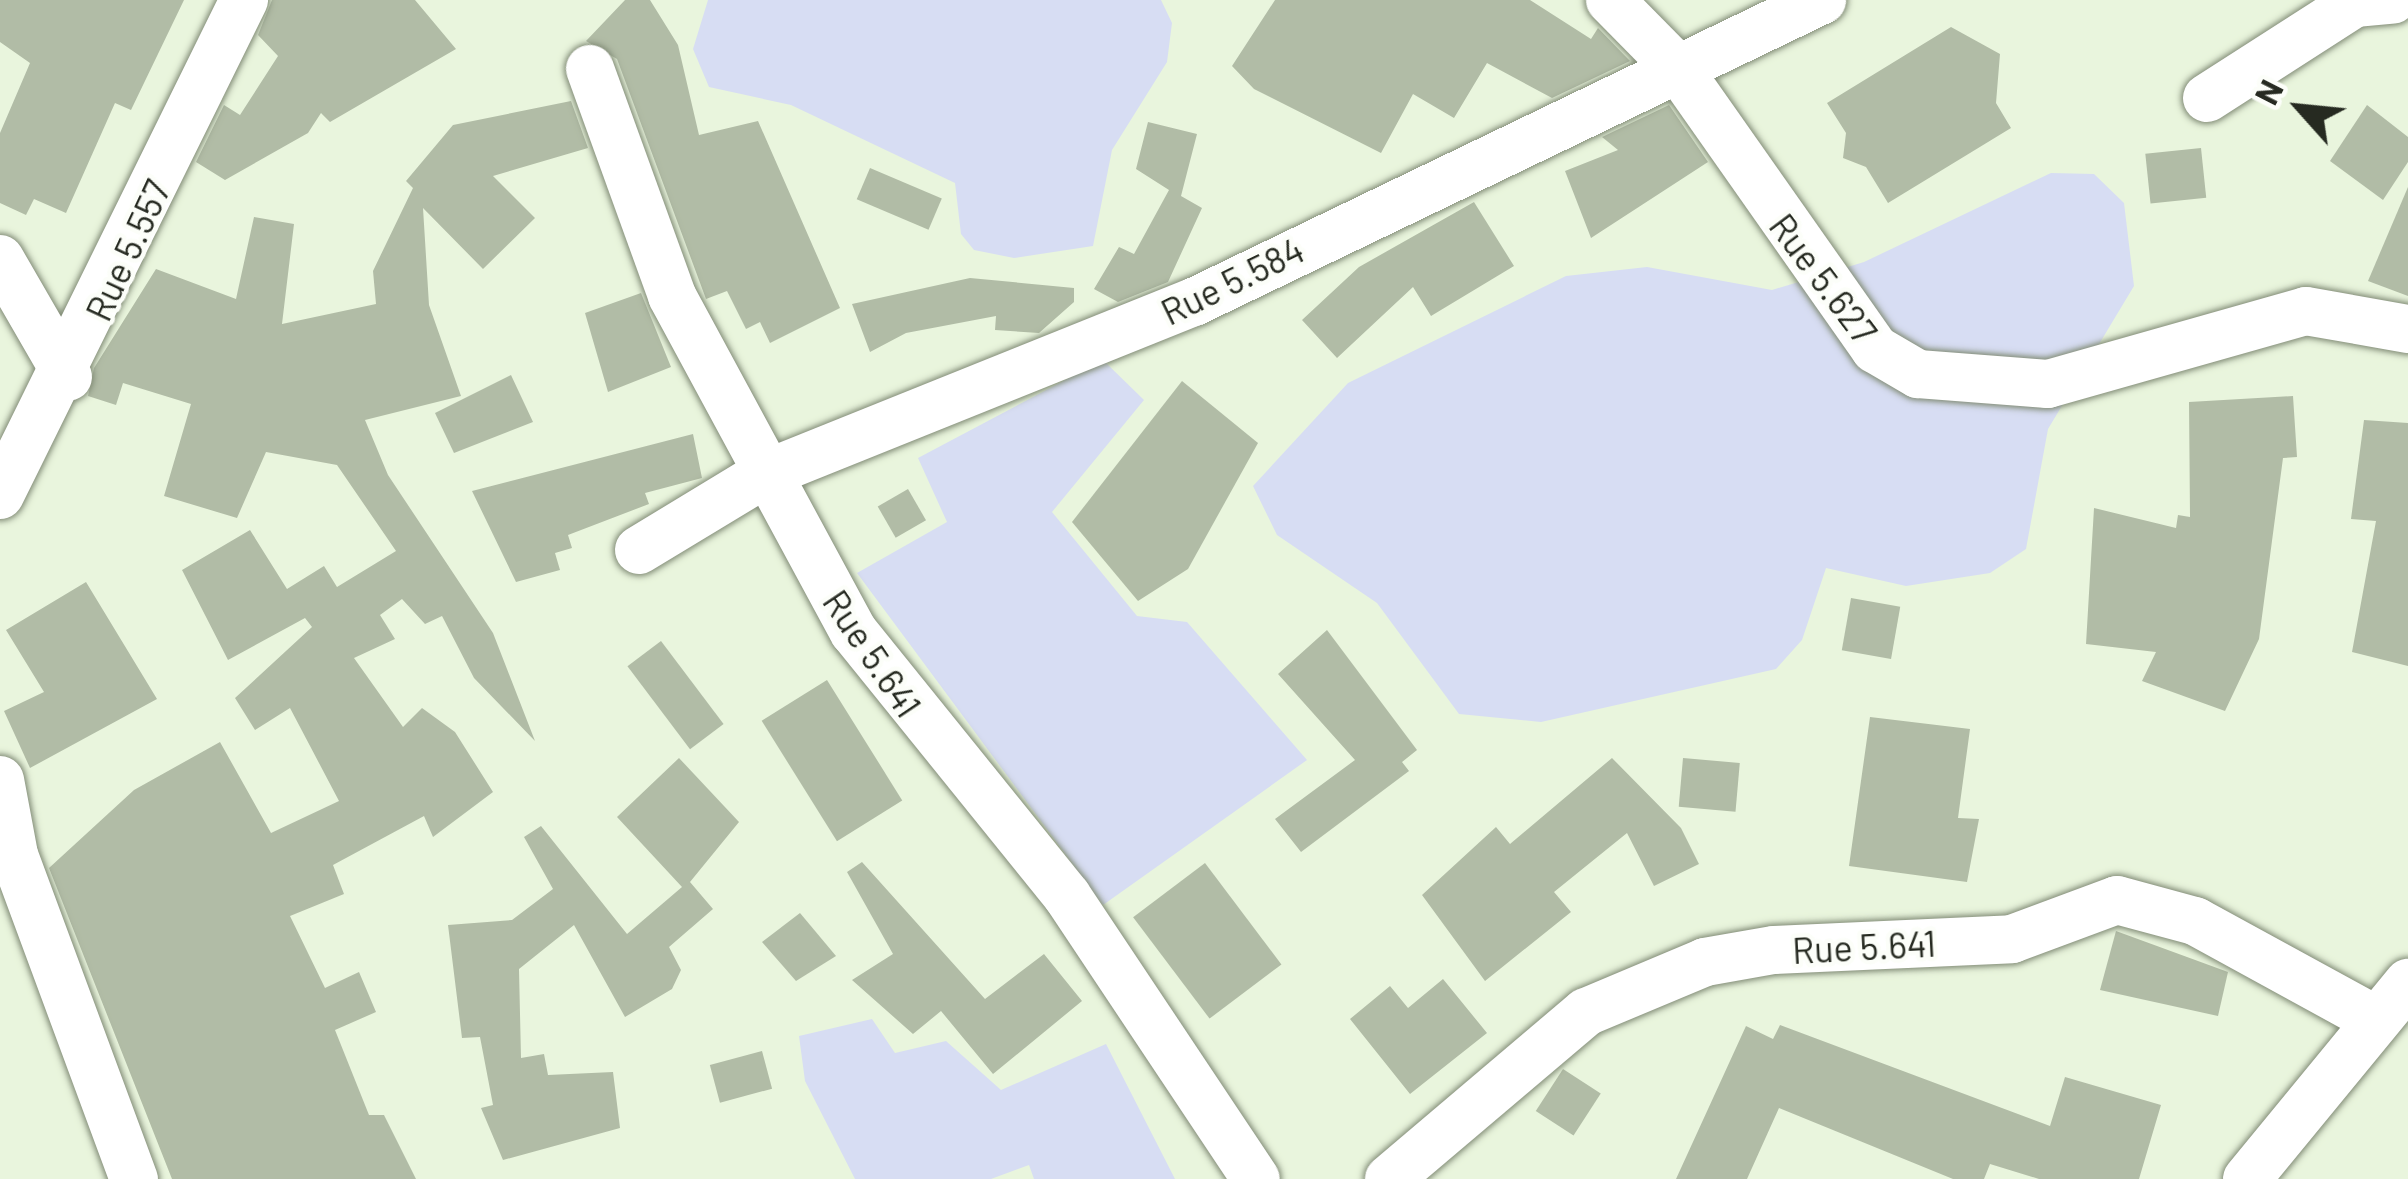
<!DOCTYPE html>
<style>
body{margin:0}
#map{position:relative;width:2408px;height:1179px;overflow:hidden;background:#e9f5dd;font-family:Barlow,sans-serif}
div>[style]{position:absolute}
.green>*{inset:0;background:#d7ddf3}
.building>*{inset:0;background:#b1bca6;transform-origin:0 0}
.roads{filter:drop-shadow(0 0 3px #828c77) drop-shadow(0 0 3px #828c77)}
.street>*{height:48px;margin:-24px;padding:0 24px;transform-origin:24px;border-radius:24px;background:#fff}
span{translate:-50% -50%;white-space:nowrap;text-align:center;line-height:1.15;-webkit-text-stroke:9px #fcfef9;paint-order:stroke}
.street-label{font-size:36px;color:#262a21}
.north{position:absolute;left:2240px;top:48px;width:120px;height:120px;-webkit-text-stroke:9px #fcfef9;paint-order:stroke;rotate:297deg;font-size:33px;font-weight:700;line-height:48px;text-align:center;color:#262a21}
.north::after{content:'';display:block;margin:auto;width:42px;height:54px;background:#262a21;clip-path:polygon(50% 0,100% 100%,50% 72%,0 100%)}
</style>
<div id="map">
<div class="green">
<i style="clip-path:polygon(708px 0,1161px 0,1172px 23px,1167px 62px,1112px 150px,1093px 246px,1014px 258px,974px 250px,961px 234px,955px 183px,791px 105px,709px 87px,693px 49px)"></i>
<i style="clip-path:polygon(2051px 173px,2094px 174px,2124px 203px,2134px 286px,2048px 429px,2026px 549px,1990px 573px,1906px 586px,1826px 568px,1802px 640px,1776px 669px,1541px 722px,1459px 714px,1377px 603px,1277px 535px,1253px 486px,1348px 383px,1566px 276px,1647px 267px,1772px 290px,1864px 262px)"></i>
<i style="clip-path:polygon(1103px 360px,1144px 400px,1052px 512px,1137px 616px,1187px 622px,1307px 760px,1103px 905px,857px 573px,947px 522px,918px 458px)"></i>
<i style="clip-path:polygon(872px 1019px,895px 1053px,946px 1041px,1001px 1090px,1106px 1044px,1175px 1179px,1034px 1179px,1029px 1165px,991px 1179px,855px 1179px,805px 1081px,799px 1036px)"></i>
</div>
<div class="building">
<i style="clip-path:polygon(0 0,184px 0,131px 110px,115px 103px,66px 213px,34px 199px,26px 215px,0 203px,0 133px,30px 63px,0 42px)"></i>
<i style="clip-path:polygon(272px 0,415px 0,456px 49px,330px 122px,321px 113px,308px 133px,225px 180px,196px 162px,224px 105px,240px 115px,278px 56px,258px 35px)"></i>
<i style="clip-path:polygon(625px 0,650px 0,678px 45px,699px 135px,758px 121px,840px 308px,770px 343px,760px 322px,746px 329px,727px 291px,706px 299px,617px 59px,586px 41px)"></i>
<i style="clip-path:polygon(1275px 0,1530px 0,1591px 39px,1598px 28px,1630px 61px,1552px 98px,1487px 63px,1454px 118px,1413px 94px,1381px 153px,1254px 89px,1232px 66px)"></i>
<i style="clip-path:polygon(1951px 27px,2000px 54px,1996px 103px,2011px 128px,1888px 203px,1866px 167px,1843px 158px,1846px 133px,1827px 103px)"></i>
<i style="clip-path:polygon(571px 101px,588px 148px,493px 176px,535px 218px,483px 269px,423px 208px,429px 305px,461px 396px,365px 420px,388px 475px,493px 633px,535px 741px,474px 678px,442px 616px,425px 624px,402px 599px,380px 615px,395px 639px,354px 658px,403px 727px,422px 708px,455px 732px,493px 792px,433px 837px,424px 816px,333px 865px,344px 894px,290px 916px,325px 988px,359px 972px,376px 1012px,335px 1030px,369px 1115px,384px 1115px,416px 1179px,172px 1179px,49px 868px,134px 790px,220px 742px,271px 833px,339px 801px,290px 708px,255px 730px,235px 698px,312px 627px,305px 618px,228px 660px,182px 570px,250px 530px,287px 589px,324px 566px,337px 587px,396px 551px,337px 465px,266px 452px,237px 518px,164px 496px,191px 404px,123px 383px,116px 405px,88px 396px,94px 368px,156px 269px,236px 299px,254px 217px,294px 224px,282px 324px,376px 304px,373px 271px,413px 188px,406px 181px,453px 125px)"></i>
<i style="clip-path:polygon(1669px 105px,1708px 162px,1591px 238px,1565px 171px,1618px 150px,1602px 137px)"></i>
<i style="clip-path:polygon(2367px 105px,2408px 137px,2408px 162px,2383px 200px,2330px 161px)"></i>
<i style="clip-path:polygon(1148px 122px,1197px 134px,1181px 196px,1202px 208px,1168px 282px,1118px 302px,1094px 289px,1119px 247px,1134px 254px,1169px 190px,1136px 169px)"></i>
<i style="left:2201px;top:148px;width:50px;height:56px;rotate:84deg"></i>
<i style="left:870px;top:168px;width:78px;height:34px;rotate:23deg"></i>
<i style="clip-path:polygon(2408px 187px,2408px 296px,2368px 281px)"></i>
<i style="clip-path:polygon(1474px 202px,1514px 266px,1431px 316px,1413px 287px,1337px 358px,1302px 320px,1359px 267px)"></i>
<i style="clip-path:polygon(970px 278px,1074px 288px,1074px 302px,1039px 333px,995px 330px,996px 316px,906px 333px,870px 352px,852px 304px)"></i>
<i style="clip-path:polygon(641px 293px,671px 367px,608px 392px,585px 313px)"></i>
<i style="clip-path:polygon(511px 375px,533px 422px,454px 453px,435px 413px)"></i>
<i style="clip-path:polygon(1182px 381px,1258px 443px,1188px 569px,1138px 601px,1072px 522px)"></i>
<i style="clip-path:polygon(2293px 396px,2297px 457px,2283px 458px,2259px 639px,2225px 711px,2142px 681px,2156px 652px,2086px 644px,2094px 508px,2176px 528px,2178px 515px,2190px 517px,2189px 402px)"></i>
<i style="clip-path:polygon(2364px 420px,2408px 423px,2408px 666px,2352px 652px,2376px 521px,2351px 519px)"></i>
<i style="clip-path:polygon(693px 434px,702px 478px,645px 493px,649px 504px,568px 535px,572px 548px,555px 553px,560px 570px,516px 582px,472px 491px)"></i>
<i style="left:908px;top:489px;width:36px;height:35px;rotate:60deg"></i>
<i style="clip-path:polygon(86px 582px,157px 699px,30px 768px,4px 711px,44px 692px,6px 630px)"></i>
<i style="left:1851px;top:598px;width:50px;height:53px;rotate:10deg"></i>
<i style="clip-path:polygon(1327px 630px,1417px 750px,1402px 762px,1409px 771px,1301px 852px,1275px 819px,1355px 760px,1278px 674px)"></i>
<i style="left:661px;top:641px;width:104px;height:42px;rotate:53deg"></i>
<i style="left:827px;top:680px;width:142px;height:77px;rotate:58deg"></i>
<i style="clip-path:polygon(1870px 717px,1970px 729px,1958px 818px,1979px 819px,1967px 882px,1849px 866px)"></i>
<i style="clip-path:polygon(679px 758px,739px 822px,690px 882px,713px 909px,669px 947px,681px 970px,672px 989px,625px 1017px,574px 925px,519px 969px,521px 1058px,544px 1054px,548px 1075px,613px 1072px,620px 1128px,503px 1160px,481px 1108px,493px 1105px,480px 1037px,462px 1038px,448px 925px,512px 920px,553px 889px,524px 837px,541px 826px,627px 934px,682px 887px,617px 817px)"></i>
<i style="clip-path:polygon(1612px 758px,1681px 828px,1699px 864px,1654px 886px,1627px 833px,1554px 892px,1571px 912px,1485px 981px,1422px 895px,1496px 827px,1510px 844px)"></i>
<i style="left:1683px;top:758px;width:57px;height:49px;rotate:5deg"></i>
<i style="clip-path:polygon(862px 862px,985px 999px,1044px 954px,1082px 1001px,993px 1074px,941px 1011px,913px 1034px,852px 980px,893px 954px,847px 872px)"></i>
<i style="left:1205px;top:863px;width:127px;height:90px;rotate:53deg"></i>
<i style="clip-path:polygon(800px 913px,836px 956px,796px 981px,762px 942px)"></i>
<i style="clip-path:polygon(2116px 931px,2228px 972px,2218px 1016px,2100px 990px)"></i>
<i style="clip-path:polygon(1443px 979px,1487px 1033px,1410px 1094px,1350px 1019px,1390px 986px,1408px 1008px)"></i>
<i style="clip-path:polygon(1780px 1025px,2050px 1126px,2065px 1077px,2161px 1105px,2139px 1179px,2039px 1179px,1990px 1164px,1984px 1179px,1953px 1179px,1779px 1108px,1747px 1179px,1676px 1179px,1746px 1026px,1773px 1039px)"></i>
<i style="left:762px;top:1051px;width:39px;height:54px;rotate:75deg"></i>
<i style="left:1563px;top:1069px;width:45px;height:50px;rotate:33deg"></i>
</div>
<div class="roads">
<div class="street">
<i style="left:1610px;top:0;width:98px;rotate:45.4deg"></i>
<i style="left:1679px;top:70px;width:341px;rotate:54.9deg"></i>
<i style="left:1875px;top:349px;width:50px;rotate:30.2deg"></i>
<i style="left:1918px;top:374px;width:130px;rotate:4.4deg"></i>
<i style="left:2048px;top:384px;width:268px;rotate:-15.8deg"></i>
<i style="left:2306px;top:311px;width:104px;rotate:10deg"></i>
<i style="left:590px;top:69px;width:241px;rotate:70.1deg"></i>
<i style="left:672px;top:296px;width:382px;rotate:61.6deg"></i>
<i style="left:854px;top:632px;width:339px;rotate:51.1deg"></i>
<i style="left:1067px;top:896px;width:340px;rotate:56.3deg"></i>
<i style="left:2207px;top:98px;width:176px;rotate:-32.7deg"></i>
<i style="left:2355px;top:3px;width:38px;rotate:-5deg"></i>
<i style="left:0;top:259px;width:136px;rotate:60deg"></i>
<i style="left:0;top:495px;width:552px;rotate:-63.76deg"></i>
<i style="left:639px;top:550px;width:145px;rotate:-31.2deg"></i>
<i style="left:763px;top:475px;width:464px;rotate:-21.9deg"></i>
<i style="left:1194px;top:302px;width:697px;rotate:-25.68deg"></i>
<i style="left:0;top:780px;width:76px;rotate:79.4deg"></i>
<i style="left:14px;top:855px;width:346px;rotate:69.7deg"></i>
<i style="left:1389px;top:1179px;width:258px;rotate:-40.3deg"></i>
<i style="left:1586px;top:1012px;width:129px;rotate:-22.8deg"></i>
<i style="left:1705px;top:962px;width:70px;rotate:-9.9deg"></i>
<i style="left:1774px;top:950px;width:238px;rotate:-2.6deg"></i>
<i style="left:2012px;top:939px;width:112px;rotate:-20.4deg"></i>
<i style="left:2117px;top:900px;width:81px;rotate:15.1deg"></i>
<i style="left:2195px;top:921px;width:206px;rotate:28.7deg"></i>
<i style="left:2247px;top:1179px;width:254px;rotate:-50.6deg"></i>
</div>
</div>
<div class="street-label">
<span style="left:127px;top:250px;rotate:-65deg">Rue 5.557</span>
<span style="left:1824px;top:278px;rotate:53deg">Rue 5.627</span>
<span style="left:1232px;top:280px;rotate:-26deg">Rue 5.584</span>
<span style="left:873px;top:653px;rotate:56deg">Rue 5.641</span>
<span style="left:1864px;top:946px;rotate:-3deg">Rue 5.641</span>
</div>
<div class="north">N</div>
</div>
